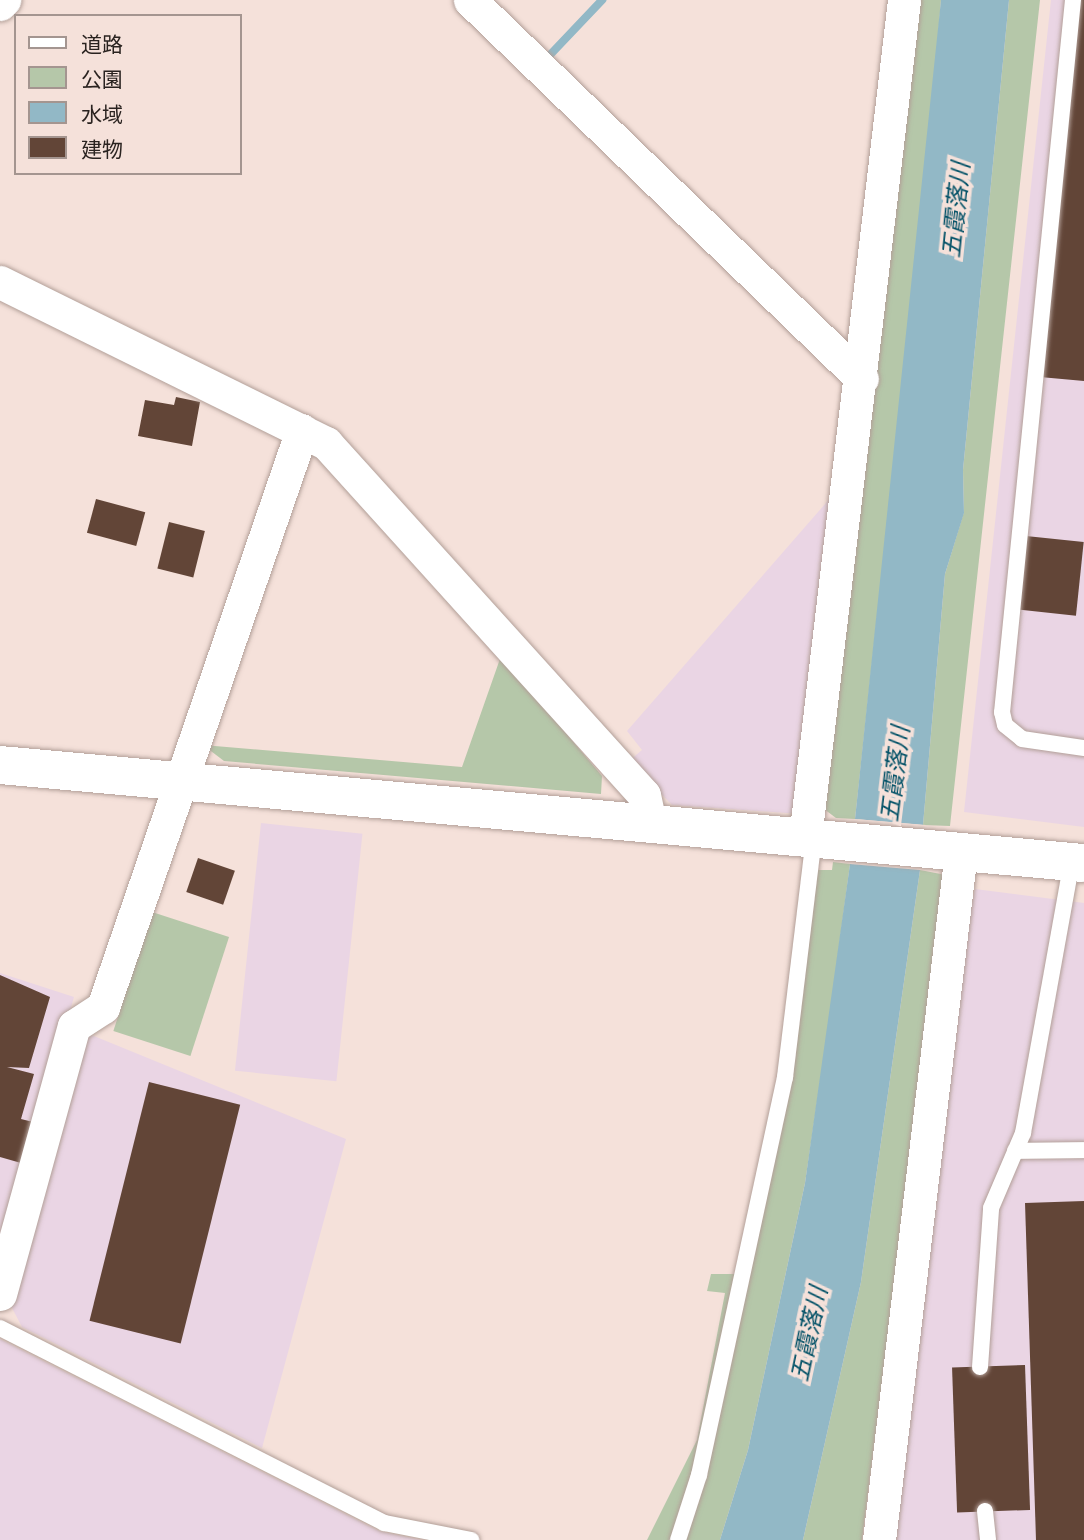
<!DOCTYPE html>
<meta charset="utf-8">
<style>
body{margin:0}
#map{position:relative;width:1084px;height:1540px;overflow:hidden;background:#f5e1da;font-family:"Asap Condensed","Noto Sans JP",sans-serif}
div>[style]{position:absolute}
.industrial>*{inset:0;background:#ead5e4;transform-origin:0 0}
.green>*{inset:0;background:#b5c7a9;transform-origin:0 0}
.water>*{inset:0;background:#92b8c6}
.pier>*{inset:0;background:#f5e1da}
.stream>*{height:8px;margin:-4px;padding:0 4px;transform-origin:4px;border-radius:4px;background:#92b8c6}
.building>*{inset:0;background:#624537;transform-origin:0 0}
.roads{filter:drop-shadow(0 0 2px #b29f98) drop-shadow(0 0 2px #b29f98)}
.lane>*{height:16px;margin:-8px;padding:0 8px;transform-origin:8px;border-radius:8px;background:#fff}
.street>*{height:33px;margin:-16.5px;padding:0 16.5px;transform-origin:16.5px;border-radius:16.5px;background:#fff}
.secondary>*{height:38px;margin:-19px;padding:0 19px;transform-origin:19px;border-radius:19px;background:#fff}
span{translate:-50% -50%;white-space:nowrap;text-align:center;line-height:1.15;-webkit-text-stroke:7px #f5e1da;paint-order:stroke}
.water-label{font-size:24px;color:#005066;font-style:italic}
.legend{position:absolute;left:14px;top:14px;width:228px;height:161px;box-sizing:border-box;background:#f5e1da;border:2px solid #a49590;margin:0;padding:9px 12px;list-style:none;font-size:21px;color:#2a2320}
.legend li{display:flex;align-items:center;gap:14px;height:35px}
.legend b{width:35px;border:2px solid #a49590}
</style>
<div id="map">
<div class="industrial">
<i style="clip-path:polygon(1051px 0,1084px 0,1084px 827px,964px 812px)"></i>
<i style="clip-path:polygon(832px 496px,801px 814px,672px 805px,629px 761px,642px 750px,627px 731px)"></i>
<i style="left:261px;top:823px;width:102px;height:249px;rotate:6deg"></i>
<i style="clip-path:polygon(975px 889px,1084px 903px,1084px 1540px,893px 1540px,956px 977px)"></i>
<i style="clip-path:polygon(0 973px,74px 997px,0 1256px)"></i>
<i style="clip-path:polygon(89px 1034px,346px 1139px,262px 1448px,22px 1327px,10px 1304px)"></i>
<i style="clip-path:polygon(0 1339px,379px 1531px,421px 1540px,0 1540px)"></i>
</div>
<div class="green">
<i style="clip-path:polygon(910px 0,941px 0,932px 110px,855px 819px,836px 818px,824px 809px)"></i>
<i style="clip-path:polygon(1009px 0,1040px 0,950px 826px,923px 825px,945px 574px,964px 512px,963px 470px)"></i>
<i style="clip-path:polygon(501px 656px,602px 776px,601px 794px,224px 761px,203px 745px,462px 767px)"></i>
<i style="clip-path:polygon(833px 862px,850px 864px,830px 1014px,805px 1183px,748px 1450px,720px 1540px,684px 1540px,793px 1056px,816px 870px,832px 870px)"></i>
<i style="clip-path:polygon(920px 870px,946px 875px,862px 1540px,803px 1540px,861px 1282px)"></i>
<i style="left:152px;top:912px;width:81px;height:125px;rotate:18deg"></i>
<i style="clip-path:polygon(711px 1274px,737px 1274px,703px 1435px,673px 1540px,647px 1540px,697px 1440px,725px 1293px,707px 1291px)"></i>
</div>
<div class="water">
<i style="clip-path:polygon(941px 0,1009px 0,963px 470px,964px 513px,945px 574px,923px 825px,855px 819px)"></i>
<i style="clip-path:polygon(850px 864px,920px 870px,861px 1282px,803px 1540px,720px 1540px,748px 1450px,805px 1183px)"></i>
</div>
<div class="pier">
<i style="clip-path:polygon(852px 819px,855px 819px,926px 825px,923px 828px)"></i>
</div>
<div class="stream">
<i style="left:548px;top:57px;width:79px;rotate:-46.5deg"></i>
</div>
<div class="building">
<i style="clip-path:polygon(1078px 0,1084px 0,1084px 381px,1040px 377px)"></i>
<i style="clip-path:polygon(176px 397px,200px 402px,192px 446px,138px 436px,145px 400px,174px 405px)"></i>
<i style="left:96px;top:499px;width:51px;height:35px;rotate:15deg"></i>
<i style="left:169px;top:522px;width:37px;height:48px;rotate:14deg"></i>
<i style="left:1026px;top:536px;width:58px;height:74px;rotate:6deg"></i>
<i style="left:198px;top:858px;width:39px;height:36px;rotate:19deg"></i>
<i style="clip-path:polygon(0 975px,50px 997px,29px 1068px,7px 1067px,34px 1074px,21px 1119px,33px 1122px,21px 1163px,0 1157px)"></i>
<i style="left:149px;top:1082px;width:94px;height:246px;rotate:14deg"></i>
<i style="clip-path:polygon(1084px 1201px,1084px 1540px,1036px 1540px,1025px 1203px)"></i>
<i style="left:1025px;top:1365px;width:145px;height:73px;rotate:88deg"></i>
</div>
<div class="roads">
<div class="lane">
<i style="left:1073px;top:0;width:716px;rotate:95.69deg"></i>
<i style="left:1002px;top:712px;width:13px;rotate:77deg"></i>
<i style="left:1005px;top:725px;width:22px;rotate:39deg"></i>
<i style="left:1022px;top:739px;width:63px;rotate:8.3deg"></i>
<i style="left:1015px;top:1151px;width:69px;rotate:-0.8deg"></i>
<i style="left:0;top:1328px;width:431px;rotate:26.9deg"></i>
<i style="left:384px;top:1523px;width:89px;rotate:11.1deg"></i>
<i style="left:980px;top:1367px;width:159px;rotate:-86deg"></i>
<i style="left:991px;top:1208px;width:82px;rotate:-66.9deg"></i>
<i style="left:1023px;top:1133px;width:276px;rotate:-79.8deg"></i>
<i style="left:985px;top:1511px;width:29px;rotate:84deg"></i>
<i style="left:678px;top:1540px;width:68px;rotate:-72.1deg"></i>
<i style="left:699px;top:1475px;width:407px;rotate:-77.8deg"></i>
<i style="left:785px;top:1077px;width:240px;rotate:-83.1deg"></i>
</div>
<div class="street">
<i style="left:470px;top:0;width:545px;rotate:44.03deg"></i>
<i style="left:0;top:4px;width:6px;rotate:-45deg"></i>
<i style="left:0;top:282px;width:364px;rotate:26.3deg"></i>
<i style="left:326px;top:443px;width:474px;rotate:47.9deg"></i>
<i style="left:644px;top:795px;width:29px;rotate:78deg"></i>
<i style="left:805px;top:838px;width:844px;rotate:-83.26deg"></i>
<i style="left:0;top:1294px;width:278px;rotate:-74.6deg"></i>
<i style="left:74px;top:1026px;width:35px;rotate:-33deg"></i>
<i style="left:103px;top:1007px;width:610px;rotate:-70.97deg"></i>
<i style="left:879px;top:1540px;width:694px;rotate:-83.21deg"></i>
</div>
<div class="secondary">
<i style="left:0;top:765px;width:1088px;rotate:5.17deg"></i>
</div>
</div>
<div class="water-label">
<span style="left:956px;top:210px;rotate:-84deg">五霞落川</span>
<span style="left:895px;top:774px;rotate:-83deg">五霞落川</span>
<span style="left:809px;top:1334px;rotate:-78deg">五霞落川</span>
</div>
<ul class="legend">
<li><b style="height:9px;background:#fff"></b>道路</li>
<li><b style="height:19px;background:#b5c7a9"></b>公園</li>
<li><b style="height:19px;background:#92b8c6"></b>水域</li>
<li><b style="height:19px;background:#624537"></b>建物</li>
</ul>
</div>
